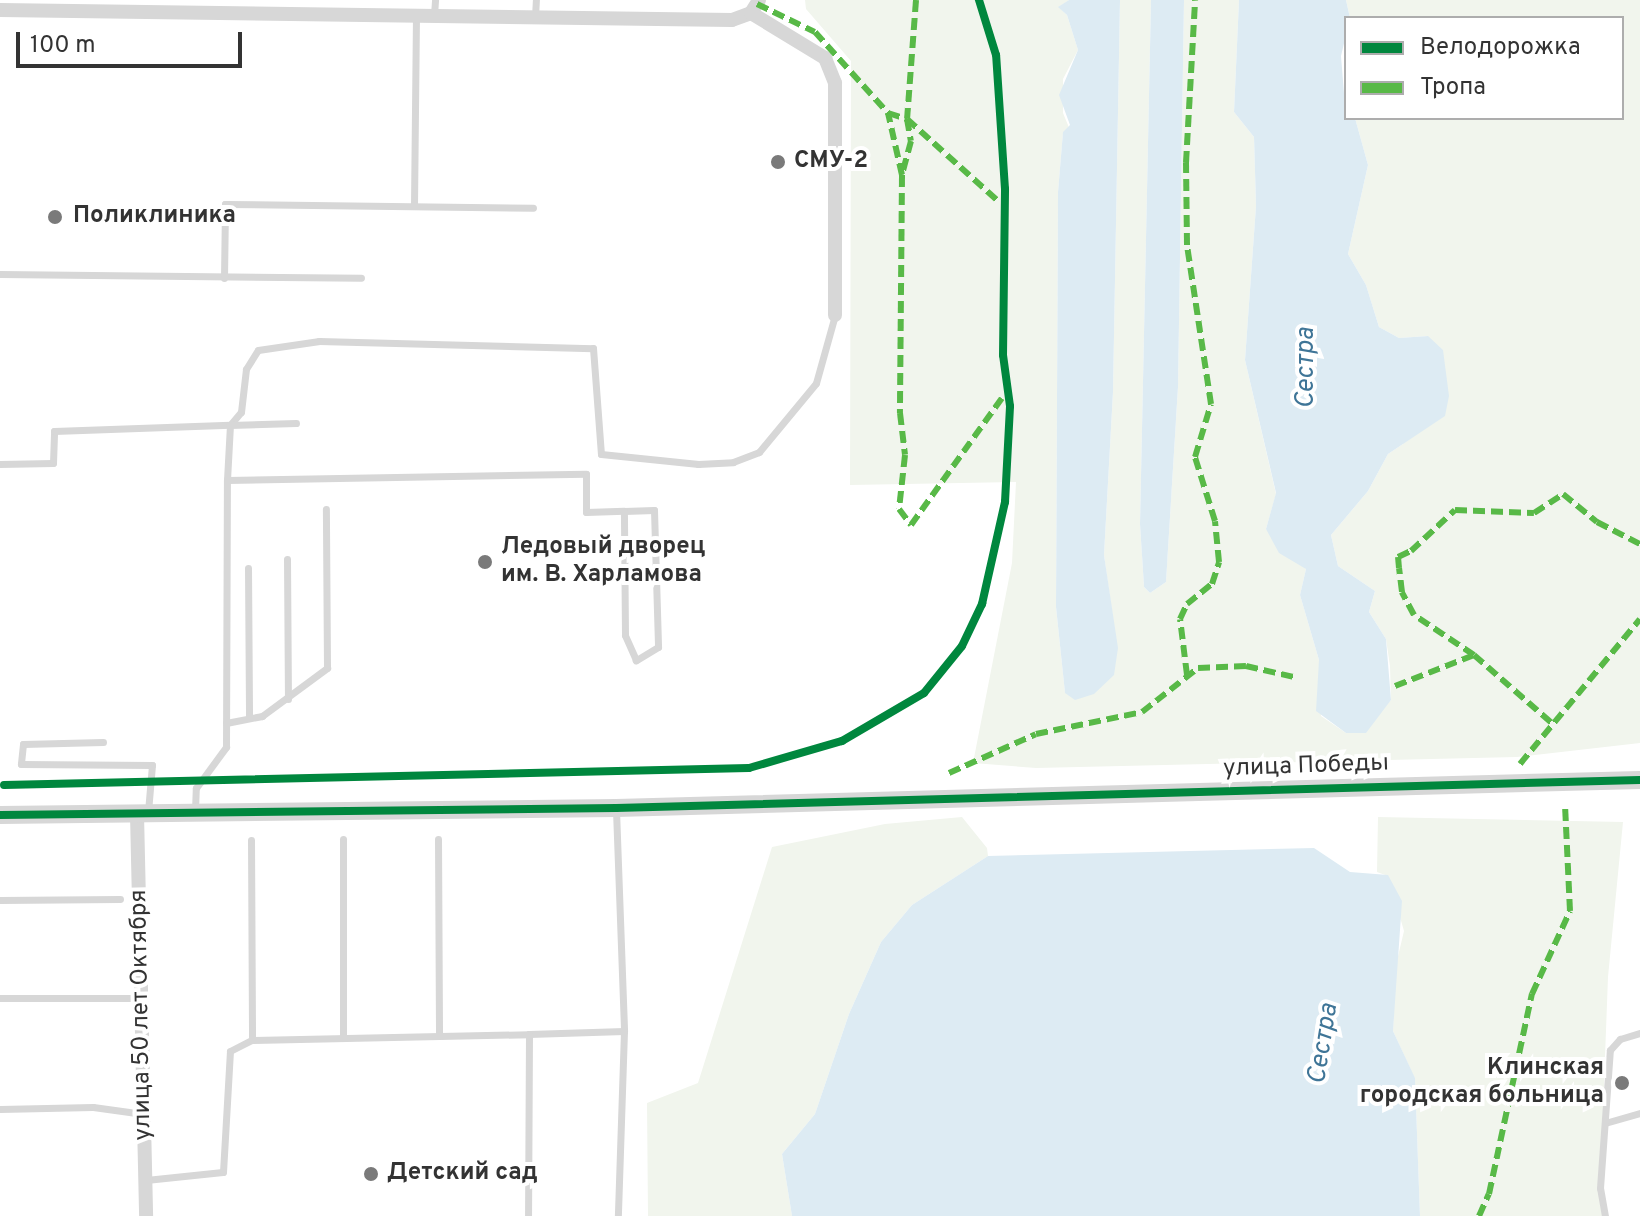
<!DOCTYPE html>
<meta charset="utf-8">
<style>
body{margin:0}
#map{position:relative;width:1640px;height:1216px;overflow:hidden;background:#fff;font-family:Overpass,sans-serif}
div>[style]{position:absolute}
.green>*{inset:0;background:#f1f5ed}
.water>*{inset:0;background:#ddebf3}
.service>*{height:7px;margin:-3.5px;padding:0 3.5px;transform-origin:3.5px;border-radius:3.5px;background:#d7d7d7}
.minor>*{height:14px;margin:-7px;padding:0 7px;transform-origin:7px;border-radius:7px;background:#d7d7d7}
.tertiary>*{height:18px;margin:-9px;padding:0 9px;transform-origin:9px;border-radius:9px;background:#d7d7d7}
.quiet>*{height:6px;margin-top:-3px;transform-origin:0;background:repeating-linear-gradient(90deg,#58b947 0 12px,transparent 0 18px)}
.cycleway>*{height:8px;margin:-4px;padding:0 4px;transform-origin:4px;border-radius:4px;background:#00873e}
.dots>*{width:22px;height:22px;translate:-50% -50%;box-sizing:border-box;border:4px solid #fff;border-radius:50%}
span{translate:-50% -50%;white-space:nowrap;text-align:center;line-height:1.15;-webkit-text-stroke:8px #fff;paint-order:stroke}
.poi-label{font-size:24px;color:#333;font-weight:700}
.left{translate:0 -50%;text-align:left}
.right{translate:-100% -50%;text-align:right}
.street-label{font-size:24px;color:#333}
.water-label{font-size:26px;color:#3f7597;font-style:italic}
.legend{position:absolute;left:1344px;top:16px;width:280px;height:104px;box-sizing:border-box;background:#fff;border:2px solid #adadad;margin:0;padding:10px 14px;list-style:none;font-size:24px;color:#333}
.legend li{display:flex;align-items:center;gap:16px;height:40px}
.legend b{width:40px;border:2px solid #adadad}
.scale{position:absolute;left:16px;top:32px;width:226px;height:36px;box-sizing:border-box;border:4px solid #333;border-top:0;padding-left:10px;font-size:24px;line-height:28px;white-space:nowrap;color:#333;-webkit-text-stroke:6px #fff;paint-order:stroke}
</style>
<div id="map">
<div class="green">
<i style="clip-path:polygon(805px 0,1069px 0,1059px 7px,1067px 15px,1078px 50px,1063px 79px,1063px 113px,1070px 130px,1063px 133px,1058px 192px,1056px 607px,1065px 693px,1114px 626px,1104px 555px,1113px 392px,1120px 0,1151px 0,1140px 524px,1144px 587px,1150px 593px,1166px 582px,1178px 387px,1184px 0,1239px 0,1234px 112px,1254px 137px,1256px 206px,1245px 360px,1276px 494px,1266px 529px,1306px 569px,1300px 595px,1319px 660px,1321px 716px,1346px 733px,1371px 722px,1391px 700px,1390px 666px,1386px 639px,1369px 612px,1375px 591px,1338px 566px,1331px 535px,1368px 491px,1388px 454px,1403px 444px,1428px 336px,1399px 338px,1379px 327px,1366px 285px,1348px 254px,1368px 165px,1355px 118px,1622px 118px,1622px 18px,1350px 18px,1346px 0,1640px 0,1640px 743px,1517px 757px,1036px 768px,973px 763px,1012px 563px,1016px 482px,850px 485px,851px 61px,806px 9px)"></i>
<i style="clip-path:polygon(962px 817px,987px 848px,988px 856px,912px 905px,881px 942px,849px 1014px,815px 1114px,782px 1154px,792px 1216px,648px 1216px,647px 1103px,698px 1083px,772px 847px,885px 824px)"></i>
<i style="clip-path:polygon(1378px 817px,1623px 822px,1608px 977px,1600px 1190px,1606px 1216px,1420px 1216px,1415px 1079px,1393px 1031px,1395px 969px,1404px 931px,1388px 876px,1377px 872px)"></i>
</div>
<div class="water">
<i style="clip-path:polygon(1069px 0,1120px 0,1113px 392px,1104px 555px,1118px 648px,1114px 675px,1094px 694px,1075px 700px,1065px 693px,1056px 607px,1058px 192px,1063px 132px,1070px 125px,1059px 95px,1078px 50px,1067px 15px,1058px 7px)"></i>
<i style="clip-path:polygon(1151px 0,1184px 0,1178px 387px,1166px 582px,1150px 593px,1144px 587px,1140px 524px)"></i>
<i style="clip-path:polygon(1239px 0,1346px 0,1350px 18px,1341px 56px,1346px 118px,1355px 118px,1368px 165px,1348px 254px,1366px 285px,1379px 327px,1399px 338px,1428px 336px,1443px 350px,1449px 396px,1445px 416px,1388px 454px,1368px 491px,1331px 535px,1338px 566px,1375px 591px,1369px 612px,1386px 639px,1391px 700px,1366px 733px,1346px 733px,1316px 711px,1319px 660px,1300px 595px,1306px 569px,1279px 553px,1266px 529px,1276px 493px,1245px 360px,1256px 206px,1254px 137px,1234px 112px)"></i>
<i style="clip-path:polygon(1314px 848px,1350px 872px,1388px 875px,1402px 901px,1393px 1031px,1415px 1078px,1420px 1216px,792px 1216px,782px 1154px,815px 1114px,849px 1014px,881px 942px,912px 905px,988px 856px)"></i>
</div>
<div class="service">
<i style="left:434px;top:15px;width:15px;rotate:-86deg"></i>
<i style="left:535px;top:17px;width:17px;rotate:-87deg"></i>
<i style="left:414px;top:206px;width:189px;rotate:-89.4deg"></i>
<i style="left:0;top:274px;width:361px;rotate:0.6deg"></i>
<i style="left:224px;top:278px;width:74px;rotate:-89.2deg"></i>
<i style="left:225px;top:204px;width:308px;rotate:0.7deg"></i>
<i style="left:0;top:464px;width:53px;rotate:-1.1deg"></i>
<i style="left:53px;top:463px;width:32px;rotate:-88deg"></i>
<i style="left:54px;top:431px;width:176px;rotate:-2deg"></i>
<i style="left:230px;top:425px;width:17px;rotate:-50deg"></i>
<i style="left:241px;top:412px;width:43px;rotate:-83.4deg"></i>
<i style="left:246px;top:369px;width:22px;rotate:-58deg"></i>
<i style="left:258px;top:350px;width:62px;rotate:-8.4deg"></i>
<i style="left:319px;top:341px;width:274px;rotate:1.5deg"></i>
<i style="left:593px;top:348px;width:106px;rotate:85.7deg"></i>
<i style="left:601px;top:454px;width:98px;rotate:5.9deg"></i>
<i style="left:698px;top:464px;width:35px;rotate:-3deg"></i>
<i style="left:733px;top:462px;width:28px;rotate:-21deg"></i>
<i style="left:759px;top:452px;width:89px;rotate:-50.4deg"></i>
<i style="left:816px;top:383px;width:71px;rotate:-74.4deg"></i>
<i style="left:227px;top:480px;width:55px;rotate:-86.9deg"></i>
<i style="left:230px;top:425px;width:66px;rotate:-1.7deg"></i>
<i style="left:287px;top:559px;width:140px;rotate:89.6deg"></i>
<i style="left:248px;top:568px;width:150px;rotate:89.6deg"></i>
<i style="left:226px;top:723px;width:37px;rotate:-11deg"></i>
<i style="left:262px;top:716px;width:81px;rotate:-36.4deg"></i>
<i style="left:327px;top:668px;width:159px;rotate:-90.4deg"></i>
<i style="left:103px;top:742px;width:80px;rotate:178.6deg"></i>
<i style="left:23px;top:744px;width:20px;rotate:96deg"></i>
<i style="left:21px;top:764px;width:131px;rotate:0.4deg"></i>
<i style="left:152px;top:765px;width:47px;rotate:94.9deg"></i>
<i style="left:616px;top:810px;width:221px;rotate:87.9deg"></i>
<i style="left:624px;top:1031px;width:185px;rotate:91.9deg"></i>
<i style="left:195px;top:811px;width:23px;rotate:-88deg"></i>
<i style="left:196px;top:788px;width:51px;rotate:-53.8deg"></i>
<i style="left:226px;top:747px;width:267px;rotate:-89.8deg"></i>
<i style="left:227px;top:480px;width:359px;rotate:-1deg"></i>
<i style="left:586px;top:474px;width:38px;rotate:90deg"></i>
<i style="left:586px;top:512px;width:38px;rotate:-2deg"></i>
<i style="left:624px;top:511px;width:30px;rotate:-2deg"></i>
<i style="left:654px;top:510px;width:137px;rotate:88.3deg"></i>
<i style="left:658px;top:647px;width:26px;rotate:149deg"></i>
<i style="left:636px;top:660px;width:27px;rotate:-114deg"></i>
<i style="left:625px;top:635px;width:124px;rotate:-90.5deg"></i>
<i style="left:438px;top:839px;width:195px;rotate:89.7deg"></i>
<i style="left:251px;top:840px;width:200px;rotate:89.7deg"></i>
<i style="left:0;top:900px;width:120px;rotate:-0.5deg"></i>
<i style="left:0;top:998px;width:141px"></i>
<i style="left:529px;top:1034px;width:95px;rotate:-1.8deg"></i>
<i style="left:343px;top:1037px;width:198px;rotate:-90deg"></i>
<i style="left:0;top:1109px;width:93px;rotate:-1.2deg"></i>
<i style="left:93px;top:1107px;width:51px;rotate:7.8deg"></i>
<i style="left:1605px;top:1123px;width:36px;rotate:-16deg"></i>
<i style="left:146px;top:1180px;width:77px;rotate:-5.9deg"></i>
<i style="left:223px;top:1172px;width:121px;rotate:-86.7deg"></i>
<i style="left:230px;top:1051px;width:25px;rotate:-27deg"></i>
<i style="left:252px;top:1040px;width:277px;rotate:-1.2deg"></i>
<i style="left:529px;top:1034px;width:182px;rotate:90.3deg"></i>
<i style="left:1605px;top:1216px;width:28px;rotate:-100deg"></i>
<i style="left:1600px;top:1188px;width:138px;rotate:-85.9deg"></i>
<i style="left:1610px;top:1050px;width:15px;rotate:-48deg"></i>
<i style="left:1620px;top:1039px;width:21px;rotate:-17deg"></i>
</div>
<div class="minor">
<i style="left:0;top:10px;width:732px;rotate:0.78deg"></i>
<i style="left:732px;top:20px;width:20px;rotate:-20deg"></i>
<i style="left:751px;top:13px;width:15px;rotate:-58deg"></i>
<i style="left:751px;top:13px;width:87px;rotate:31.3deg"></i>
<i style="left:825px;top:58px;width:27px;rotate:68deg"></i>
<i style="left:835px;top:83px;width:232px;rotate:90deg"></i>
<i style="left:137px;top:814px;width:402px;rotate:88.7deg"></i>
</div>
<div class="tertiary">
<i style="left:0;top:815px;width:616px;rotate:-0.65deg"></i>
<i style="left:616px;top:808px;width:1024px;rotate:-1.57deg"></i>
</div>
<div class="quiet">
<i style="left:916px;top:0;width:119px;rotate:94.3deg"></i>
<i style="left:907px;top:119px;width:121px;rotate:42deg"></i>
<i style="left:757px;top:4px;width:64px;rotate:25.8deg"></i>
<i style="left:815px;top:32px;width:109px;rotate:48deg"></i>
<i style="left:902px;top:175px;width:64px;rotate:-102.7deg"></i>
<i style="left:888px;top:113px;width:20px;rotate:18deg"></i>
<i style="left:907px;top:119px;width:22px;rotate:80deg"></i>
<i style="left:911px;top:141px;width:35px;rotate:105deg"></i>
<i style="left:902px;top:175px;width:238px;rotate:90.5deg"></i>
<i style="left:900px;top:413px;width:42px;rotate:83.2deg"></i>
<i style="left:905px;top:455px;width:54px;rotate:96.3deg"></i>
<i style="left:899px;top:509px;width:20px;rotate:53deg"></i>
<i style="left:911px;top:525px;width:156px;rotate:-54.4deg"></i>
<i style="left:1474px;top:655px;width:72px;rotate:-146.3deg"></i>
<i style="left:1414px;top:615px;width:26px;rotate:-118deg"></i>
<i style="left:1402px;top:592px;width:24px;rotate:-97deg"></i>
<i style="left:1399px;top:568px;width:11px;rotate:-95deg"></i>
<i style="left:1398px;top:557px;width:14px;rotate:-25deg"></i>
<i style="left:1411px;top:551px;width:60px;rotate:-43deg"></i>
<i style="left:1455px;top:510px;width:79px;rotate:2.2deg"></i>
<i style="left:1534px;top:513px;width:35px;rotate:-33deg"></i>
<i style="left:1563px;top:494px;width:44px;rotate:39.5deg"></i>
<i style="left:1597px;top:522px;width:48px;rotate:27.1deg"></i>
<i style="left:1187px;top:675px;width:56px;rotate:-97.1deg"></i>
<i style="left:1180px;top:619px;width:17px;rotate:-65deg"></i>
<i style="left:1187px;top:604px;width:32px;rotate:-39deg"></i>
<i style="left:1212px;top:584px;width:23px;rotate:-72deg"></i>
<i style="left:1219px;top:562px;width:41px;rotate:-95.6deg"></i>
<i style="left:1215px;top:521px;width:67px;rotate:-107.4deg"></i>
<i style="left:1195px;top:457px;width:55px;rotate:-73.2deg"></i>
<i style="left:1211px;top:404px;width:161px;rotate:-98.6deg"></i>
<i style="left:1187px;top:245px;width:82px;rotate:-90.7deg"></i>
<i style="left:1186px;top:163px;width:163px;rotate:-86.8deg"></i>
<i style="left:1395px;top:686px;width:85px;rotate:-21.4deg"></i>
<i style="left:1474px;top:655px;width:106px;rotate:41.2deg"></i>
<i style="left:1520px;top:764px;width:188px;rotate:-50.4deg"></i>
<i style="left:949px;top:773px;width:95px;rotate:-24.1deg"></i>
<i style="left:1036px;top:734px;width:108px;rotate:-11.7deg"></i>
<i style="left:1142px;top:712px;width:71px;rotate:-38.2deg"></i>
<i style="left:1198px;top:668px;width:48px;rotate:-2.4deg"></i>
<i style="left:1246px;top:666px;width:53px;rotate:13deg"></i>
<i style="left:1479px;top:1216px;width:24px;rotate:-66deg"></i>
<i style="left:1489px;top:1194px;width:205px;rotate:-77.9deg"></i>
<i style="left:1532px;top:994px;width:91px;rotate:-65.4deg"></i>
<i style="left:1570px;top:911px;width:108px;rotate:-92.7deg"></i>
</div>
<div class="cycleway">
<i style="left:4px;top:785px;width:745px;rotate:-1.31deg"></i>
<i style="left:749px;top:768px;width:97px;rotate:-16.2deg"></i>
<i style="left:842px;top:741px;width:95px;rotate:-30.3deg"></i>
<i style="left:924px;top:693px;width:60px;rotate:-51deg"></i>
<i style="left:962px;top:646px;width:47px;rotate:-64.5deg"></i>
<i style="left:982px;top:604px;width:105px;rotate:-77.3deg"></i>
<i style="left:1005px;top:502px;width:96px;rotate:-87deg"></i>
<i style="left:1010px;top:406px;width:51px;rotate:-97.8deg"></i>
<i style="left:1003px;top:355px;width:166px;rotate:-89.3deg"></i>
<i style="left:1005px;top:189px;width:134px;rotate:-93.8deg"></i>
<i style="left:996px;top:55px;width:58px;rotate:-107.2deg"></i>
<i style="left:0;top:815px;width:616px;rotate:-0.65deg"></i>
<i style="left:616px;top:808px;width:1024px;rotate:-1.57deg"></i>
</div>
<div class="dots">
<i style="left:778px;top:162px;background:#7a7a7a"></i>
<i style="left:55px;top:217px;background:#7a7a7a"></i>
<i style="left:485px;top:562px;background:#7a7a7a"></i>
<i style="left:1622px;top:1083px;background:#7a7a7a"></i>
<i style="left:371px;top:1174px;background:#7a7a7a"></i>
</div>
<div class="poi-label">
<span class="left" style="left:794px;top:162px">СМУ-2</span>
<span class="left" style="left:73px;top:217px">Поликлиника</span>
<span class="left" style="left:501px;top:562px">Ледовый дворец<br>им. В. Харламова</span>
<span class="right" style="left:1604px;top:1083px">Клинская<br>городская больница</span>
<span class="left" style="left:387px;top:1174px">Детский сад</span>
</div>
<div class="street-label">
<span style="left:1306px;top:767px;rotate:-2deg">улица Победы</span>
<span style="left:142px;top:1015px;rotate:-91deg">улица 50 лет Октября</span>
</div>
<div class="water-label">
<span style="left:1307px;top:368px;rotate:-90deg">Сестра</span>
<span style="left:1324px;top:1044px;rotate:-81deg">Сестра</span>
</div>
<ul class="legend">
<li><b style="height:10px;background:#00873e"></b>Велодорожка</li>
<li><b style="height:10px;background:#58b947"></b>Тропа</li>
</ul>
<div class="scale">100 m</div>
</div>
